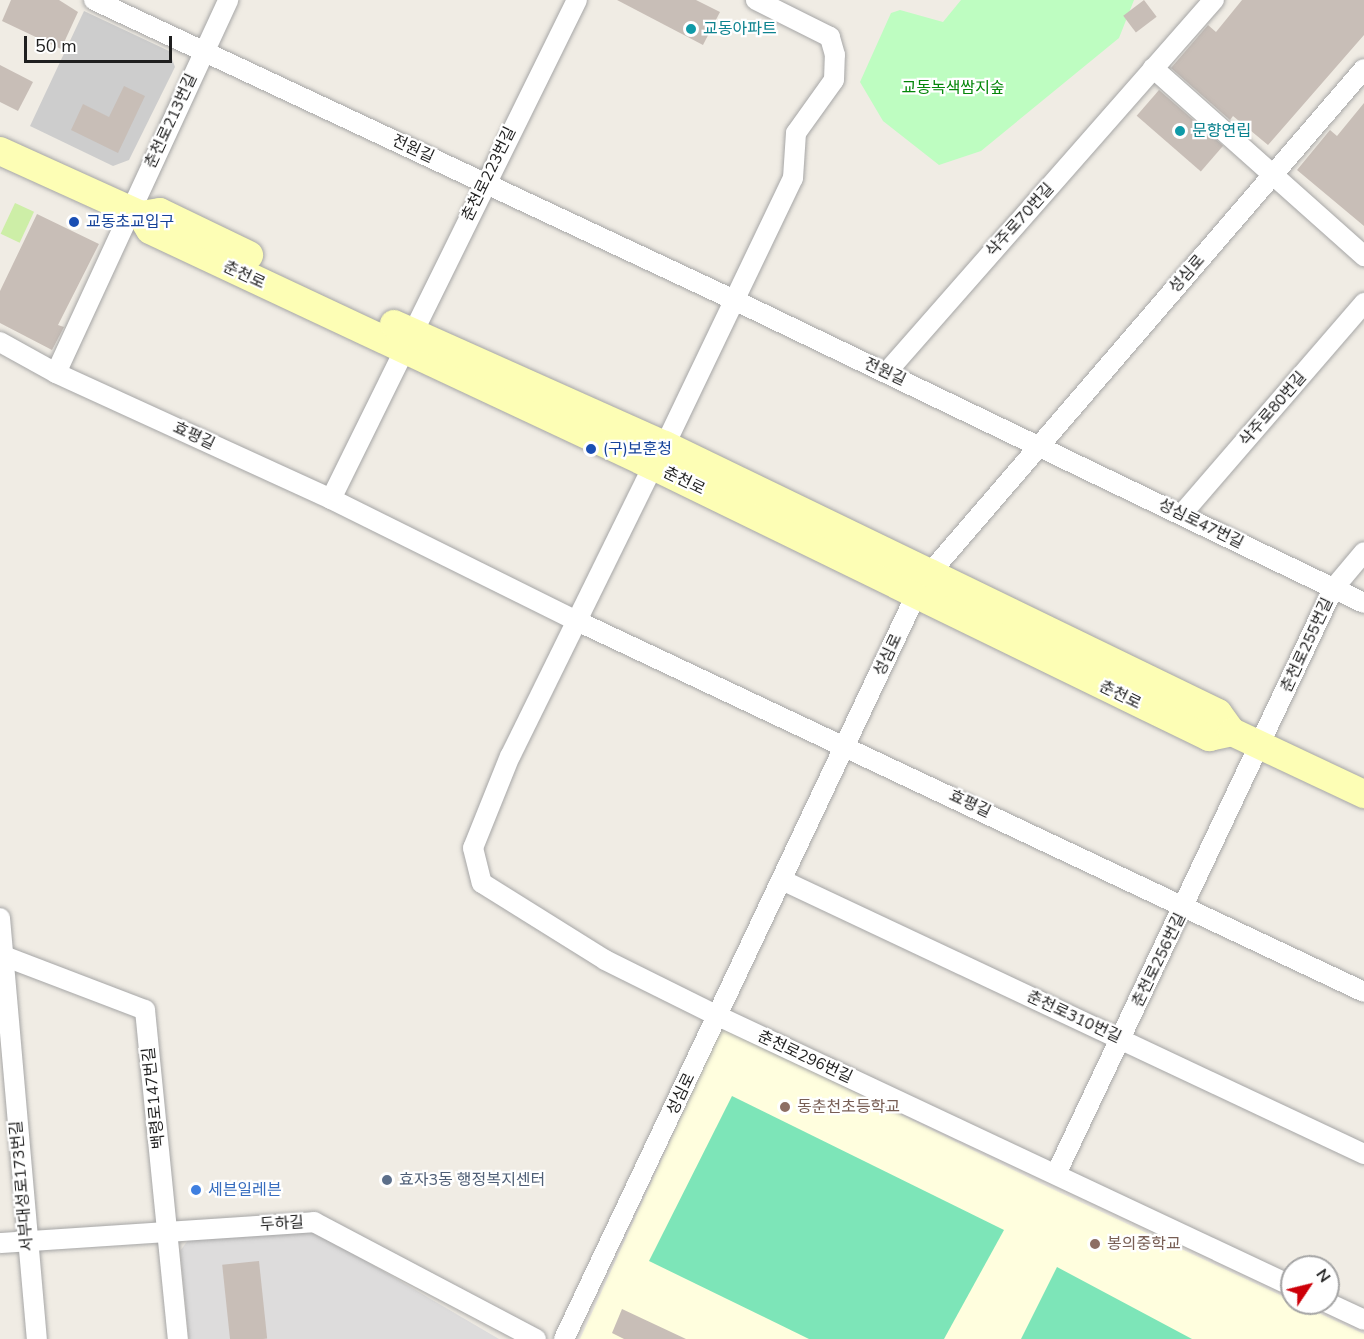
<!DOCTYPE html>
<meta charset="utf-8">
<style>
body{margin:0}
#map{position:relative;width:1364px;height:1339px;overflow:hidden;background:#f0ece4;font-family:"Nunito Sans","Noto Sans KR",sans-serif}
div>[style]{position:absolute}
.residential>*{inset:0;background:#dddcdc}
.education>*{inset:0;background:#fffede}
.religious>*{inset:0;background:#cdcdcd}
.grass>*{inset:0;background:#cdeea7;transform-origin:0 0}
.park>*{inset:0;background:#befdc1}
.pitch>*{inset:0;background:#7de5b8}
.building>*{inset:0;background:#c8beb7;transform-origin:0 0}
.roads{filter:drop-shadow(0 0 2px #a6a6a6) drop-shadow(0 0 2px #a6a6a6)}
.street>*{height:20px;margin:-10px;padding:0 10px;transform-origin:10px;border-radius:10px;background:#fff}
.secondary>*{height:28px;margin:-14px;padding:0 14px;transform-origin:14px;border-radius:14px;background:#fdfeb5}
.dots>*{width:16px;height:16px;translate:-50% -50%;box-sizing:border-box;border:3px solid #fff;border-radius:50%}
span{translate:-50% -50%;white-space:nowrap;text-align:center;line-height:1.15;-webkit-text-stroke:4.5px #fff;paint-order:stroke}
.culture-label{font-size:16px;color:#0d838f}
.left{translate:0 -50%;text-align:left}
.park-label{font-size:16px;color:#048609}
.street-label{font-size:16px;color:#1f1f1f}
.transit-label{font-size:16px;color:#164399}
.education-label{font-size:16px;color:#785e54}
.service-label{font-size:16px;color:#4e5e75}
.shop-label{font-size:16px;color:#366cbe}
.north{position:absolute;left:1280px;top:1255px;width:60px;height:60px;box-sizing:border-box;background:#fff;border:2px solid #a5a5a5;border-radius:50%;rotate:55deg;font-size:16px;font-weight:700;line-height:24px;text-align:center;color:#1f1f1f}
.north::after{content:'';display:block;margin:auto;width:21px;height:27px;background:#cd0009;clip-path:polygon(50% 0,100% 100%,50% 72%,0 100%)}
.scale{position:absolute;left:24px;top:36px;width:148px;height:27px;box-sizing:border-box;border:3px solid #1f1f1f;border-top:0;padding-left:8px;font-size:18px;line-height:21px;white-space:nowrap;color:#1f1f1f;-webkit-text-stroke:4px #fff;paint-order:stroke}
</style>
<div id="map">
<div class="residential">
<i style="clip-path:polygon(313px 1230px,499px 1339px,189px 1339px,180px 1251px,189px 1239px)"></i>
</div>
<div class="education">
<i style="clip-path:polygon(722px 1027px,1048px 1187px,1364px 1334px,1364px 1339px,580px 1339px)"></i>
</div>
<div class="religious">
<i style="clip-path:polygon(84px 11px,169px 51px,175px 67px,129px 160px,113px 166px,30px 126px)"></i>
</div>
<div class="grass">
<i style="left:15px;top:203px;width:21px;height:34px;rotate:25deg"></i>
</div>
<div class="park">
<i style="clip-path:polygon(961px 0,1134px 0,1119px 38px,981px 151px,939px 165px,883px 121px,860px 82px,891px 13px,900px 10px,943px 22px)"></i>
</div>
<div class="pitch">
<i style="clip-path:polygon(732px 1096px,1004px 1230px,944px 1339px,809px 1339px,649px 1261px)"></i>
<i style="clip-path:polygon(1057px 1267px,1192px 1339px,1021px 1339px)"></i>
</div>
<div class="building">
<i style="clip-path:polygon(11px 0,59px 0,78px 12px,61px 49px,2px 21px)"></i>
<i style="clip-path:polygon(617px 0,696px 0,720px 12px,703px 45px)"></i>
<i style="left:1144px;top:0;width:21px;height:26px;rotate:53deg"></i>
<i style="clip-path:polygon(1242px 0,1364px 0,1364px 35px,1268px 145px,1233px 116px,1230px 120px,1171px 68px,1208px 25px,1216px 32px)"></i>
<i style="clip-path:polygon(0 65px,33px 82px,18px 111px,0 102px)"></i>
<i style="clip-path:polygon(124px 86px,145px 96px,118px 153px,71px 130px,83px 104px,109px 117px)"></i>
<i style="left:1159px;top:90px;width:85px;height:34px;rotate:41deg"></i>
<i style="clip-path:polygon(1364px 103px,1364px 226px,1297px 170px,1330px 130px,1337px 136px)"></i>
<i style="clip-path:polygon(37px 214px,99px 244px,58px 325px,64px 327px,52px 350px,0 323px,0 291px)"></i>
<i style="left:259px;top:1261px;width:78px;height:37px;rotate:84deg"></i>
<i style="clip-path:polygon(622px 1309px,686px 1339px,624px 1339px,612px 1333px)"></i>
</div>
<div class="roads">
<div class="street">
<i style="left:94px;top:0;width:705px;rotate:25.11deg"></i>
<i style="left:732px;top:299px;width:701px;rotate:25.69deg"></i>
<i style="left:1153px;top:68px;width:283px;rotate:41.7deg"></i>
<i style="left:0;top:342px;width:64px;rotate:29deg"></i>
<i style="left:56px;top:373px;width:302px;rotate:24.6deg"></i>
<i style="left:331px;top:499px;width:272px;rotate:26.4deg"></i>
<i style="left:575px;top:620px;width:872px;rotate:25.24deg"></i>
<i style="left:56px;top:373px;width:411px;rotate:-65.2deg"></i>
<i style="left:886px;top:373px;width:497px;rotate:-48.7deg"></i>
<i style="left:665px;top:445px;width:296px;rotate:-64.4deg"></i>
<i style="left:793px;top:178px;width:45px;rotate:-86.2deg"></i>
<i style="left:796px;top:133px;width:65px;rotate:-54.4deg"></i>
<i style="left:834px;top:80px;width:25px;rotate:-88deg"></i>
<i style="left:835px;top:55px;width:19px;rotate:-106deg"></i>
<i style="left:830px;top:37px;width:83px;rotate:-153.4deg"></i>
<i style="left:653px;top:466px;width:323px;rotate:116.2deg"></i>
<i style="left:510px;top:756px;width:99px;rotate:111.9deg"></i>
<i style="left:473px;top:848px;width:36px;rotate:76deg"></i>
<i style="left:482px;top:883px;width:145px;rotate:32deg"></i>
<i style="left:605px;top:960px;width:126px;rotate:26.4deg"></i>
<i style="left:718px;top:1016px;width:634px;rotate:25.19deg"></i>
<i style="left:331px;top:499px;width:556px;rotate:-63.76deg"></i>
<i style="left:1182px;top:514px;width:279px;rotate:-49.2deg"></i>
<i style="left:784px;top:881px;width:641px;rotate:25.21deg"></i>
<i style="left:0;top:918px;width:423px;rotate:85deg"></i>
<i style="left:1px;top:955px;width:154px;rotate:20.9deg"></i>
<i style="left:145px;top:1010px;width:331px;rotate:84.3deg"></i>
<i style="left:1056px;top:1174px;width:647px;rotate:-64.66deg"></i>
<i style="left:1333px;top:589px;width:48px;rotate:-50deg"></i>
<i style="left:0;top:1243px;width:315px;rotate:-3.8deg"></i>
<i style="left:314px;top:1222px;width:251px;rotate:27.8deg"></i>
<i style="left:1328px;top:1303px;width:40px;rotate:25deg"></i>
<i style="left:564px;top:1339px;width:821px;rotate:-64.68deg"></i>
<i style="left:915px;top:597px;width:28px;rotate:-58deg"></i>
<i style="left:930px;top:573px;width:665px;rotate:-49.27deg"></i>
</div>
<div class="secondary">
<i style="left:0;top:151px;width:155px;rotate:24.4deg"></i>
<i style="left:141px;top:215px;width:17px;rotate:59deg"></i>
<i style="left:150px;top:230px;width:556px;rotate:25.14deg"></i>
<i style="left:653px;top:466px;width:619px;rotate:25.99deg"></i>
<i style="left:1209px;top:737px;width:24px;rotate:-12deg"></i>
<i style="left:141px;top:215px;width:19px;rotate:-9deg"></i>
<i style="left:160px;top:212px;width:99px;rotate:25.8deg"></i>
<i style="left:394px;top:324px;width:297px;rotate:24.1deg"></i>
<i style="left:665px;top:445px;width:294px;rotate:25.8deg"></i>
<i style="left:930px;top:573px;width:320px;rotate:25.9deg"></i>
<i style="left:1218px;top:713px;width:24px;rotate:54deg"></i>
<i style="left:1232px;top:732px;width:146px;rotate:25.2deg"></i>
</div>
</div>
<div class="dots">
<i style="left:691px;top:29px;background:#0f9aa8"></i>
<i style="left:1180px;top:131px;background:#0f9aa8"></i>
<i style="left:74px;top:222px;background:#1a4fb4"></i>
<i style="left:591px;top:449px;background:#1a4fb4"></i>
<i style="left:785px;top:1107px;background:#8d6e63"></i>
<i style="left:387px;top:1180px;background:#5c6f8a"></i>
<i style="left:196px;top:1190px;background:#3f7fe0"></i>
<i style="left:1095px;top:1244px;background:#8d6e63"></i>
</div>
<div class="culture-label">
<span class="left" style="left:703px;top:29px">교동아파트</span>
<span class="left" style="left:1192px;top:131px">문향연립</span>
</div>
<div class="park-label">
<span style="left:953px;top:88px">교동녹색쌈지숲</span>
</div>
<div class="street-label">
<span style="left:171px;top:121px;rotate:-65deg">춘천로213번길</span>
<span style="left:413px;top:149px;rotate:25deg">전원길</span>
<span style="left:489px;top:174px;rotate:-64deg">춘천로223번길</span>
<span style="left:1020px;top:220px;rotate:-48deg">삭주로70번길</span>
<span style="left:1187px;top:274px;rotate:-49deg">성심로</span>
<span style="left:244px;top:275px;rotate:25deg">춘천로</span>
<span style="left:885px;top:372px;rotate:25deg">전원길</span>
<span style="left:1273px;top:409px;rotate:-49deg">삭주로80번길</span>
<span style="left:194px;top:436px;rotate:25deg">효평길</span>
<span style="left:684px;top:481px;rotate:26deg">춘천로</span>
<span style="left:1201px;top:524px;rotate:26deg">성심로47번길</span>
<span style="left:1307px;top:645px;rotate:-65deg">춘천로255번길</span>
<span style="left:888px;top:655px;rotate:-65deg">성심로</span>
<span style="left:1120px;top:695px;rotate:26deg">춘천로</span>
<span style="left:970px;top:804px;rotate:25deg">효평길</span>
<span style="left:1159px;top:960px;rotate:-64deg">춘천로256번길</span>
<span style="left:1074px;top:1017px;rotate:25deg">춘천로310번길</span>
<span style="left:805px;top:1057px;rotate:25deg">춘천로296번길</span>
<span style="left:681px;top:1094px;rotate:-64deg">성심로</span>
<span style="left:154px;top:1098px;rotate:-96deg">백령로147번길</span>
<span style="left:22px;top:1186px;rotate:-95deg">서부대성로173번길</span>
<span style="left:282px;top:1224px;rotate:-4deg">두하길</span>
</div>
<div class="transit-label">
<span class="left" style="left:86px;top:222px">교동초교입구</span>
<span class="left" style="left:603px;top:449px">(구)보훈청</span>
</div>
<div class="education-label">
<span class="left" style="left:797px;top:1107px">동춘천초등학교</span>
<span class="left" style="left:1107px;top:1244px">봉의중학교</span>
</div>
<div class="service-label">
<span class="left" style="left:399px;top:1180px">효자3동 행정복지센터</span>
</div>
<div class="shop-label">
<span class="left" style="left:208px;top:1190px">세븐일레븐</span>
</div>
<div class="north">N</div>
<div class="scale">50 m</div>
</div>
